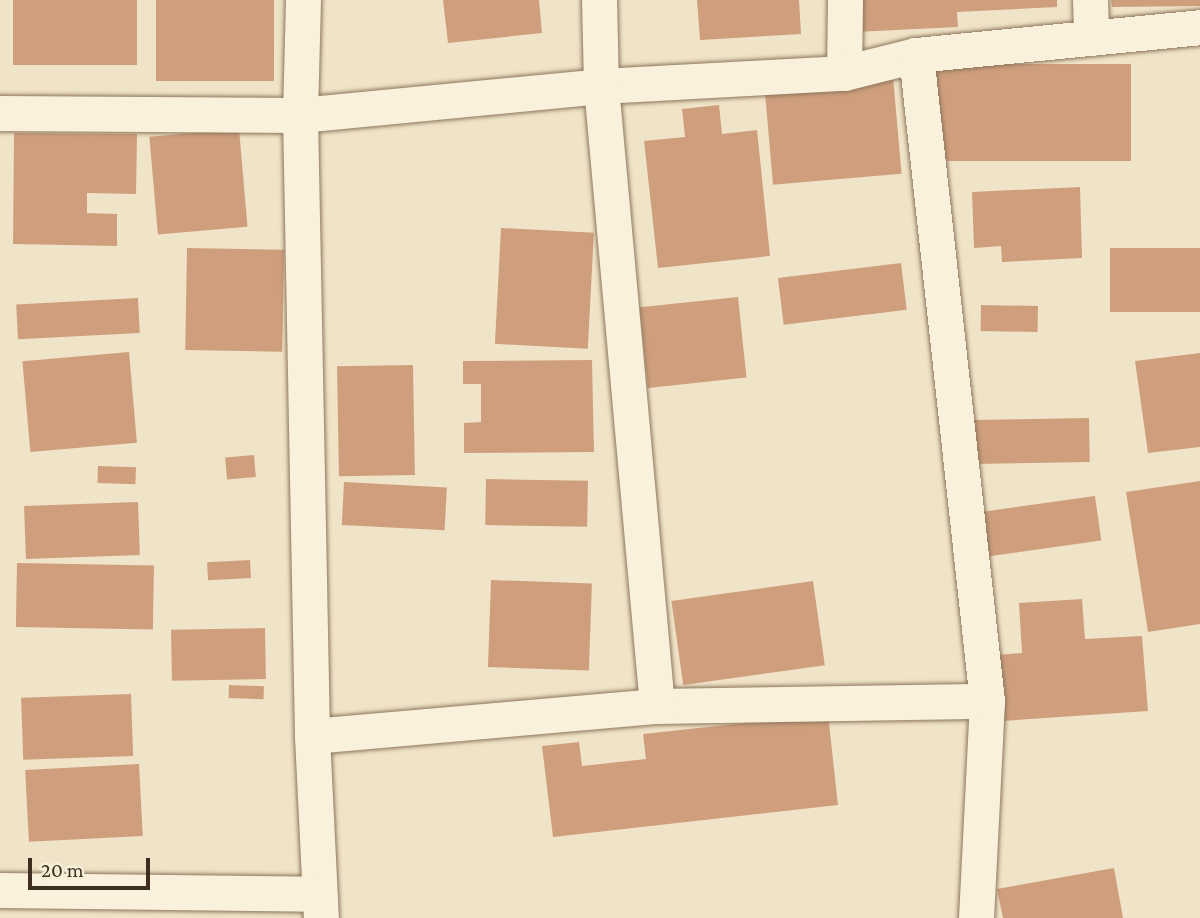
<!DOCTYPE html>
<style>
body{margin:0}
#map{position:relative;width:1200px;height:918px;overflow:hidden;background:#f0e4c8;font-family:"Crimson Pro",serif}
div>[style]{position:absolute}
.building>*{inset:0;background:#cf9f7d;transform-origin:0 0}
.roads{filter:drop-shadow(0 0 2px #8d765c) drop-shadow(0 0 2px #8d765c)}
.minor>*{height:35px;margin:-17.5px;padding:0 17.5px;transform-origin:17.5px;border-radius:17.5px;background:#faf1dc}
span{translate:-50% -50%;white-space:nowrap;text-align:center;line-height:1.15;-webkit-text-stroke:7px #f7eed8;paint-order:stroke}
.scale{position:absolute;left:28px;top:858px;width:122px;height:32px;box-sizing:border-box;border:4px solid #3d2e20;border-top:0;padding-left:9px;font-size:21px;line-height:24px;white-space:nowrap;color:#3d2e20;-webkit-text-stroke:5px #f7eed8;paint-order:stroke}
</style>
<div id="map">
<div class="building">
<i style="left:13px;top:0;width:124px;height:65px"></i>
<i style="left:156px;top:0;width:118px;height:81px"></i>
<i style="clip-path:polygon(443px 0,539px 0,542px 33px,448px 43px)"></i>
<i style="clip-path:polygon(697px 0,799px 0,801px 34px,700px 40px)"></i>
<i style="clip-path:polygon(853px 0,1057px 0,1057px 7px,957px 12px,958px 27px,855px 32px)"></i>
<i style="clip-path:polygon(1111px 0,1200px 0,1200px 6px,1112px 7px)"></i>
<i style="left:935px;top:64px;width:196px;height:97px"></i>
<i style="left:893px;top:76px;width:98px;height:129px;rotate:85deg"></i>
<i style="clip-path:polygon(719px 105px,722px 134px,757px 130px,770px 256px,658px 268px,644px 141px,685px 137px,682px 109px)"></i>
<i style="left:239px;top:129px;width:98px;height:90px;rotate:85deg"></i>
<i style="clip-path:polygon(14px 133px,137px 134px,136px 194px,87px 193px,87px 213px,117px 214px,117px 246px,13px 244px)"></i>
<i style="clip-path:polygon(1080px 187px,1082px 258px,1002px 262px,1001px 246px,974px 248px,972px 192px)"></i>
<i style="left:501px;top:228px;width:93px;height:116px;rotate:3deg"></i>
<i style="left:187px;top:248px;width:97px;height:102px;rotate:1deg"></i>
<i style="left:1200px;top:248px;width:64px;height:90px;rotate:90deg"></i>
<i style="left:901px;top:263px;width:47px;height:124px;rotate:83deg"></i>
<i style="left:738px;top:297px;width:81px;height:99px;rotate:84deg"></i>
<i style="left:138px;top:298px;width:35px;height:122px;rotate:87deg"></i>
<i style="left:981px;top:305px;width:57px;height:26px;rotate:1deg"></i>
<i style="left:129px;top:352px;width:91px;height:107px;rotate:85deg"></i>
<i style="clip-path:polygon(1200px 353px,1200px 447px,1148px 453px,1135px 361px)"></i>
<i style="clip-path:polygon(592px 360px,594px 452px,464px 453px,464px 423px,481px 422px,481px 384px,463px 384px,463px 361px)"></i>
<i style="left:413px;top:365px;width:110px;height:76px;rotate:89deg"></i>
<i style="left:1089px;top:418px;width:44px;height:116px;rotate:89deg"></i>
<i style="left:254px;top:455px;width:22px;height:29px;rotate:85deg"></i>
<i style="left:98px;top:466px;width:38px;height:17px;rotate:2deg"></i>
<i style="left:486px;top:479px;width:102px;height:46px;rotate:1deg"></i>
<i style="clip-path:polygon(1200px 481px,1200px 624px,1148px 632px,1126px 492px)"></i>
<i style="left:344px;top:482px;width:103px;height:43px;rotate:3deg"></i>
<i style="left:1095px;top:496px;width:45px;height:118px;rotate:82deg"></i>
<i style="left:138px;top:502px;width:53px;height:114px;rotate:88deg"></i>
<i style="left:250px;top:560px;width:18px;height:43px;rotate:87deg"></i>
<i style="left:17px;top:563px;width:137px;height:64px;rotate:1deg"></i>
<i style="left:491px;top:580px;width:101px;height:87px;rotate:2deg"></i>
<i style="left:813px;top:581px;width:85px;height:143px;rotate:82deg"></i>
<i style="clip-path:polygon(1082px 599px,1085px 639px,1142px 636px,1148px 711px,1002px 721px,997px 655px,1022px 653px,1019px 603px)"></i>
<i style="left:265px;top:628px;width:51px;height:94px;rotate:89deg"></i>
<i style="left:229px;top:685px;width:35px;height:13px;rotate:2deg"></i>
<i style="left:131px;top:694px;width:62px;height:110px;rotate:88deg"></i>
<i style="clip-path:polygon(828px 714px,838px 805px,553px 837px,542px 746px,579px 742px,582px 766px,646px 759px,643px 734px)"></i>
<i style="left:139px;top:764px;width:72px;height:114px;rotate:87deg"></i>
<i style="clip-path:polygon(1114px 868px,1123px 918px,1003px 918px,997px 889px)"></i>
</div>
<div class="roads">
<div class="minor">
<i style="left:303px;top:0;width:115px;rotate:91.5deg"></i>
<i style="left:300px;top:115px;width:621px;rotate:88.89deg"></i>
<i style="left:312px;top:736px;width:182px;rotate:87.2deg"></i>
<i style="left:1090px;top:0;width:38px;rotate:88deg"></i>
<i style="left:916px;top:55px;width:650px;rotate:83.73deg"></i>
<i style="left:987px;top:701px;width:217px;rotate:92.9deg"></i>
<i style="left:844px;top:73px;width:73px;rotate:-89.2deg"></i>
<i style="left:0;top:113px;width:300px;rotate:0.4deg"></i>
<i style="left:300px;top:115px;width:302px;rotate:-5.5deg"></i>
<i style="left:601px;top:86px;width:243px;rotate:-3.1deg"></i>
<i style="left:844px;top:73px;width:74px;rotate:-14deg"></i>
<i style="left:916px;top:55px;width:285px;rotate:-5.6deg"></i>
<i style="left:657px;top:706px;width:330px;rotate:-0.9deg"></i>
<i style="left:312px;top:736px;width:346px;rotate:-5deg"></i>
<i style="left:657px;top:706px;width:623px;rotate:-95.16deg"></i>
<i style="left:601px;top:86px;width:86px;rotate:-91.3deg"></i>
<i style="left:0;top:890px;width:317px;rotate:0.7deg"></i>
<i style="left:317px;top:894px;width:5px;rotate:53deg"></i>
</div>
</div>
<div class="scale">20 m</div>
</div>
